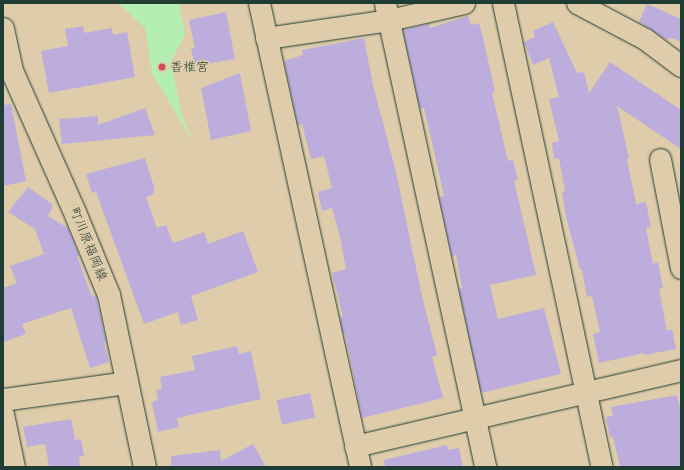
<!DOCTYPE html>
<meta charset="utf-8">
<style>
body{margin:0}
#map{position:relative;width:684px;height:470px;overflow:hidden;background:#dfccaa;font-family:"Balsamiq Sans","Klee One",sans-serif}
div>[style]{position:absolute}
.green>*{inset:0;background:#b4eeb3}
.building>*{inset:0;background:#bcaddd;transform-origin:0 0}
.roads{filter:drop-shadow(0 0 1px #1f3d34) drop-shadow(0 0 1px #1f3d34)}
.street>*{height:21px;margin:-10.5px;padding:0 10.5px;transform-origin:10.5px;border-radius:10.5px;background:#dfccaa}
.secondary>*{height:22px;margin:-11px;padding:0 11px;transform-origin:11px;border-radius:11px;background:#dfccaa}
.dots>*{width:11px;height:11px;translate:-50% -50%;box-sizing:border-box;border:2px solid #dfccaa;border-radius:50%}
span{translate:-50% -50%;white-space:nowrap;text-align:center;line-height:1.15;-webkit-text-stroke:3px #dfccaa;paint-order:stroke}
.poi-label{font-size:13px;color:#1f3d34}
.left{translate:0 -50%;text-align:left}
.street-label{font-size:13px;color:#1f3d34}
.frame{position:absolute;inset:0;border:4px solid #1f3d34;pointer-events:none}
</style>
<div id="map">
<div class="green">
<i style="clip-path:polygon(118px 3px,179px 3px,185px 35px,171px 61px,181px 113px,193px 142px,152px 73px,145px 28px)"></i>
</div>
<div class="building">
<i style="clip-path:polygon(647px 4px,681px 19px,681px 42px,670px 37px,668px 40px,662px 37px,639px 22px)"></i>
<i style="clip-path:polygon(226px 12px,235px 59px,195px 66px,191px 48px,195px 48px,189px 20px)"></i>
<i style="clip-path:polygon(468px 16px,471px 25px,479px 23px,483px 38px,495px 92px,492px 93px,508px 161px,513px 160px,518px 180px,514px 181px,536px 275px,490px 285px,498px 319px,544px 308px,561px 374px,481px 393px,459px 289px,462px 288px,456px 255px,452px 256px,439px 197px,444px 196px,431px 138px,424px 108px,420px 109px,403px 30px,429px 24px,430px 28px)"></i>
<i style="clip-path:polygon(553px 22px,577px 73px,584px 72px,589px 93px,610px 62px,681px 110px,681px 149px,617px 106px,629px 158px,627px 159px,636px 204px,646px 202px,651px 227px,646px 228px,653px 264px,658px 262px,663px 288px,659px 289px,667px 331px,672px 329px,676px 349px,644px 355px,644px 353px,599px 363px,593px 334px,600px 332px,592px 296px,587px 297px,582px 270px,580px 270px,566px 216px,562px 192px,565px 191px,559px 158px,554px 159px,552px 143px,559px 141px,549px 99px,559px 97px,549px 58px,533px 65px,524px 42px,535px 37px,533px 31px)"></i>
<i style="clip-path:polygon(83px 26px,84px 33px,112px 28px,113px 35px,127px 32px,135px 77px,49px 93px,41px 51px,68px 46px,65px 29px)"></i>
<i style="clip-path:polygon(364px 38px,373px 85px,396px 172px,421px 292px,437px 355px,432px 357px,443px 398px,362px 418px,345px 334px,343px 334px,340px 317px,343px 316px,332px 273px,346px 269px,340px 237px,332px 208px,322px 211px,318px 192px,332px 188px,324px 156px,311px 159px,302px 124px,298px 125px,284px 61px,303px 55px,302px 50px)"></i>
<i style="clip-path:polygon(240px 73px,251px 131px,211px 140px,201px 88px)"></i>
<i style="clip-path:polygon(11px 104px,26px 181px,3px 186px,3px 105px)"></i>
<i style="clip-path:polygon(145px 108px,155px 135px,62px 144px,59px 119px,98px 116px,98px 125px)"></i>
<i style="clip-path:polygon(145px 158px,154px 187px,154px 194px,146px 197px,157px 228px,166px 225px,173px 243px,204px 232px,208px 244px,243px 231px,258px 272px,191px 296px,198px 320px,181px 325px,178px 312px,144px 324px,96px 192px,92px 193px,86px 174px)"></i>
<i style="clip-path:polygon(28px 187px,53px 205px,48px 216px,68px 228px,79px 256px,77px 256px,92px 297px,96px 296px,106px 342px,104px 342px,109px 362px,90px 368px,71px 308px,22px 324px,26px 334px,3px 342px,3px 288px,17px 283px,10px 266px,44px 254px,35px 229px,8px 212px)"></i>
<i style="clip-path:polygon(237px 346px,239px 354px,251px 351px,261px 399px,177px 418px,179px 427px,158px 432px,152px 402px,158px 400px,156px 390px,162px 389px,160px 377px,195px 370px,192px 356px)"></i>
<i style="left:310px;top:393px;width:25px;height:34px;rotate:78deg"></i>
<i style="clip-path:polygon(677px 395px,681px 413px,681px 467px,620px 467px,613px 437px,610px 437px,606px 417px,613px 416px,611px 407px)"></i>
<i style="clip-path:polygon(71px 419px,75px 440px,81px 439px,84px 456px,79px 457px,80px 467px,49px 467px,45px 444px,27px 447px,23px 427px)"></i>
<i style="clip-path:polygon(253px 444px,266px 467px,171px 467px,171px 456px,220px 450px,221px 461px)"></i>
<i style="clip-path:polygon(447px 445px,448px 450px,459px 448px,463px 467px,385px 467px,384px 460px)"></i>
</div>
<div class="roads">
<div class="street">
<i style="left:259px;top:3px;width:475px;rotate:77.7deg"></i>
<i style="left:385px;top:3px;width:475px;rotate:77.8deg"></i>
<i style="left:503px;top:3px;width:474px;rotate:78deg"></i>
<i style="left:577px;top:3px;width:77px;rotate:27.9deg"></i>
<i style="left:645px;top:39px;width:45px;rotate:36.9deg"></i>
<i style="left:266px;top:38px;width:124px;rotate:-8.3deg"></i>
<i style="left:389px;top:20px;width:77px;rotate:-12.8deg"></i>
<i style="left:660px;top:159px;width:111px;rotate:79.1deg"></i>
<i style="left:3px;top:414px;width:54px;rotate:78.3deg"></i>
<i style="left:355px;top:446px;width:335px;rotate:-13.1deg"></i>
</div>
<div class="secondary">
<i style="left:3px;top:29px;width:43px;rotate:77.9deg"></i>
<i style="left:12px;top:71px;width:158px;rotate:66deg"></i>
<i style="left:76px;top:215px;width:87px;rotate:67.6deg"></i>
<i style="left:109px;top:295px;width:176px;rotate:78.2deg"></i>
<i style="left:3px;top:400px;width:125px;rotate:-7.8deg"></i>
</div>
</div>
<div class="dots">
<i style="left:162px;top:67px;background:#d1495b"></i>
</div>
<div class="poi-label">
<span class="left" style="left:170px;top:67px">香椎宮</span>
</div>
<div class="street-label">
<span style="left:88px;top:244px;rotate:68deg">町川原福岡線</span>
</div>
<div class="frame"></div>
</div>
